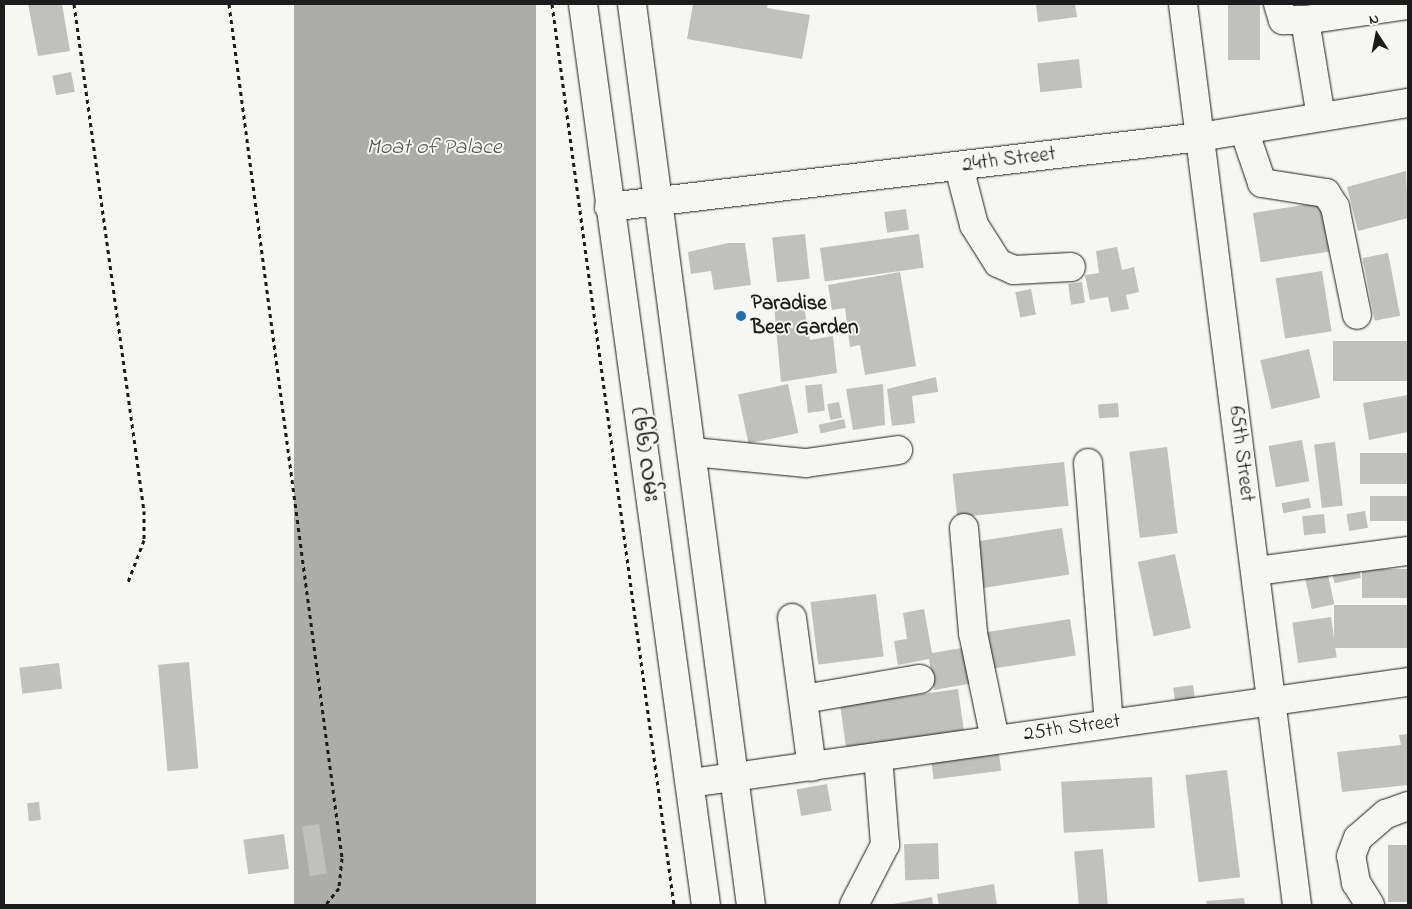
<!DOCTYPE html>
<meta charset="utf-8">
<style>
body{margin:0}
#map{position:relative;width:1412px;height:909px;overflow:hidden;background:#f6f6f2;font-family:"Indie Flower","Noto Sans Myanmar",sans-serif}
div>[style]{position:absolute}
.water>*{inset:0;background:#acaca9;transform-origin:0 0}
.building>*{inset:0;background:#c0c0bd;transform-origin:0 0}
.path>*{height:3px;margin-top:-1.5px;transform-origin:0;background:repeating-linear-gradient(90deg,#1c1c1c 0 4px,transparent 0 8px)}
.roads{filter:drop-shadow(0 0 1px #1c1c1c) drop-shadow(0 0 1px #1c1c1c)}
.minor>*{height:28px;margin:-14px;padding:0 14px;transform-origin:14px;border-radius:14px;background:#f6f6f2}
.major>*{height:28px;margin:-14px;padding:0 14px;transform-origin:14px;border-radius:14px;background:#f6f6f2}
.dots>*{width:14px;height:14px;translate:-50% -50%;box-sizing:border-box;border:2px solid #f6f6f2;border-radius:50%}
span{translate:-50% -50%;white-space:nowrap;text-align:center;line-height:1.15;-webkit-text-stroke:4px #f6f6f2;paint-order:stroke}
.street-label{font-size:21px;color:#1c1c1c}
.poi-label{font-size:21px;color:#1c1c1c;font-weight:700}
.left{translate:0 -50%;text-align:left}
.water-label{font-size:22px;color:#565654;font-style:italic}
.frame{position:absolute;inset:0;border:5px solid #1c1c1c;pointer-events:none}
.north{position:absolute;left:1352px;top:10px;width:50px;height:50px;-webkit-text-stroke:4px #f6f6f2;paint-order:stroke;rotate:349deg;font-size:14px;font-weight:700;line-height:20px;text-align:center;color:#1c1c1c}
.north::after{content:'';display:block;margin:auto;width:18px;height:22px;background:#1c1c1c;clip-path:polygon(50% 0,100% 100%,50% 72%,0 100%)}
</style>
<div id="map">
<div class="water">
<i style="left:294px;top:4px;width:242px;height:909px"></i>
</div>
<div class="building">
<i style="clip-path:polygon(28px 4px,62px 4px,70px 51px,38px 56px)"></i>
<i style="clip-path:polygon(693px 4px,768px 4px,767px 8px,810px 15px,802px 59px,687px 39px)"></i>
<i style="clip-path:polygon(1036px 4px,1075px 4px,1077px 17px,1038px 22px)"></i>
<i style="left:1228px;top:4px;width:32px;height:56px"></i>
<i style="left:1079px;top:59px;width:29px;height:42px;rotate:84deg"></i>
<i style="left:71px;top:72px;width:20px;height:19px;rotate:79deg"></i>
<i style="clip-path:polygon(1406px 171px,1408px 218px,1358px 231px,1347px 187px)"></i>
<i style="left:1322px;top:202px;width:50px;height:70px;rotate:81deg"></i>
<i style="left:906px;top:209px;width:21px;height:22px;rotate:82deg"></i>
<i style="left:805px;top:234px;width:45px;height:33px;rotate:84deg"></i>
<i style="left:919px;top:234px;width:34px;height:100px;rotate:82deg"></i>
<i style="clip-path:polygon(728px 243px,745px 243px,751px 285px,714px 290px,711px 271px,691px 274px,688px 252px)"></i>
<i style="clip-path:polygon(1117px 247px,1122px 270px,1134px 267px,1139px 292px,1126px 295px,1129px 309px,1111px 312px,1108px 297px,1090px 300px,1085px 275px,1099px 273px,1096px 251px)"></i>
<i style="left:1388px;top:253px;width:64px;height:26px;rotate:79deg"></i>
<i style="left:1322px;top:271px;width:61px;height:47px;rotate:81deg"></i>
<i style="clip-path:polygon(900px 272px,916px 366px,865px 375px,860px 345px,850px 347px,845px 308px,832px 310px,828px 285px)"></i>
<i style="left:1082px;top:282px;width:21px;height:14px;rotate:82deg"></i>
<i style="left:1031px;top:289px;width:26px;height:16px;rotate:79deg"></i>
<i style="clip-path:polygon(803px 301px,810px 340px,833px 336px,837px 373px,781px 382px,774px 306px)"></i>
<i style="left:1408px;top:341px;width:40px;height:75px;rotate:90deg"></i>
<i style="left:1309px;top:349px;width:50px;height:50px;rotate:77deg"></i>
<i style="clip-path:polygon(936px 377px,938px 392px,912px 396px,915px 423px,892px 426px,887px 389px)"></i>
<i style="left:788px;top:384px;width:50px;height:51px;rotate:78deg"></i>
<i style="left:822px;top:384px;width:27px;height:17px;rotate:84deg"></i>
<i style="clip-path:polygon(883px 384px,885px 425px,853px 430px,846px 389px)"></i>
<i style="clip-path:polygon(1408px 395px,1408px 432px,1369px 440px,1363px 403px)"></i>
<i style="left:839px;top:402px;width:16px;height:12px;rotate:79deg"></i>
<i style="left:1118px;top:403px;width:14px;height:20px;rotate:86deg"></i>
<i style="left:844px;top:419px;width:9px;height:26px;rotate:77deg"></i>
<i style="left:1302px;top:440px;width:42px;height:34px;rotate:80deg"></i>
<i style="left:1335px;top:442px;width:64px;height:21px;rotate:83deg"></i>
<i style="left:1167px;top:447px;width:87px;height:38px;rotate:83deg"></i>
<i style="left:1408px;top:453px;width:31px;height:48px;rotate:90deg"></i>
<i style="left:1064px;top:462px;width:44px;height:112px;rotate:84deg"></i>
<i style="left:1408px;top:496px;width:25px;height:38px;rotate:90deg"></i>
<i style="left:1309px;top:498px;width:10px;height:28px;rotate:79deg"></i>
<i style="left:1365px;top:511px;width:17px;height:19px;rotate:80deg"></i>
<i style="left:1324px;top:514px;width:19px;height:22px;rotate:84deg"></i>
<i style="left:1062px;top:528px;width:47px;height:87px;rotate:81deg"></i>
<i style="left:1175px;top:554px;width:76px;height:38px;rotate:78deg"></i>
<i style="left:1358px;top:564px;width:14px;height:27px;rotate:78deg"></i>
<i style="left:1408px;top:569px;width:29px;height:46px;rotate:90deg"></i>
<i style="left:1327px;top:570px;width:35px;height:23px;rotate:78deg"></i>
<i style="left:876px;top:594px;width:63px;height:66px;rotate:83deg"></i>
<i style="left:1408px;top:605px;width:43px;height:74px;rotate:90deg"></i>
<i style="clip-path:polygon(924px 609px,932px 653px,968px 647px,974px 683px,934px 690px,929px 659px,898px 665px,894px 641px,907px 639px,903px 613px)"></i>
<i style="left:1331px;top:617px;width:41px;height:39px;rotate:82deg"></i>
<i style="left:1070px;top:619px;width:37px;height:93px;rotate:81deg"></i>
<i style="left:189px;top:662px;width:107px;height:31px;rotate:85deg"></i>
<i style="left:59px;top:663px;width:26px;height:40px;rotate:83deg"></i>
<i style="left:1193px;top:685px;width:22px;height:20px;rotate:82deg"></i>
<i style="left:958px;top:689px;width:51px;height:119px;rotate:82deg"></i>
<i style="clip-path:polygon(1408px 734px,1408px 785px,1342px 792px,1337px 752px,1401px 745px,1399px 735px)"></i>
<i style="left:999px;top:754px;width:17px;height:68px;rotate:83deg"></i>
<i style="left:1227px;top:770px;width:108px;height:42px;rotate:83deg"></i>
<i style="left:1152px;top:777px;width:51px;height:91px;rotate:87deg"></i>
<i style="left:827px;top:784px;width:27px;height:31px;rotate:80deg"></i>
<i style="left:39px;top:802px;width:18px;height:12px;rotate:84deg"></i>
<i style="left:319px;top:824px;width:50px;height:17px;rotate:81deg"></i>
<i style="left:284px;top:834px;width:35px;height:41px;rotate:82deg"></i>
<i style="left:938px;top:843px;width:36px;height:34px;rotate:88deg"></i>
<i style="left:1408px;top:845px;width:57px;height:20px;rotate:90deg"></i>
<i style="left:1103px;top:849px;width:56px;height:29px;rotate:85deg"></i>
<i style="clip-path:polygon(994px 884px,997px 905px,939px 905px,937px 894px)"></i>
<i style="clip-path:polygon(932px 897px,933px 905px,893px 905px,893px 904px)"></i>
<i style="clip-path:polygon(1244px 898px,1245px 905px,1207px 905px,1206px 901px)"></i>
</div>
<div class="path">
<i style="left:74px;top:4px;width:512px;rotate:82.14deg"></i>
<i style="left:144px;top:511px;width:29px;rotate:90deg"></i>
<i style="left:144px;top:540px;width:45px;rotate:110.9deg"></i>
<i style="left:229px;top:4px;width:861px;rotate:82.46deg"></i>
<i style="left:342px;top:858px;width:30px;rotate:96deg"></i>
<i style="left:339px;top:888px;width:22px;rotate:129deg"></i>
<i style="left:552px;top:4px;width:909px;rotate:82.29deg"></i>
</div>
<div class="roads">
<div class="minor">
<i style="left:1183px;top:4px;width:908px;rotate:82.79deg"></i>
<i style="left:1278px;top:4px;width:17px;rotate:73deg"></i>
<i style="left:1283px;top:20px;width:22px"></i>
<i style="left:1321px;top:117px;width:98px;rotate:-99.4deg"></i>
<i style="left:1305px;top:20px;width:104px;rotate:-8.3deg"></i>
<i style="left:1244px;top:130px;width:56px;rotate:71.2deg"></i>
<i style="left:1262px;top:183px;width:65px;rotate:8.9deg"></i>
<i style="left:1326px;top:193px;width:17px;rotate:57deg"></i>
<i style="left:1335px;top:207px;width:110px;rotate:78.5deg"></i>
<i style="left:959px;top:167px;width:60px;rotate:75.5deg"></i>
<i style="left:974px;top:225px;width:45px;rotate:57.7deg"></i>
<i style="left:998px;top:263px;width:17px;rotate:24deg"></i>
<i style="left:1014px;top:270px;width:57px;rotate:-3deg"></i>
<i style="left:609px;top:207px;width:595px;rotate:-6.75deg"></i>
<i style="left:1200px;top:137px;width:211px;rotate:-9.3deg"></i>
<i style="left:693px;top:452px;width:114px;rotate:5.6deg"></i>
<i style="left:806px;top:463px;width:93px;rotate:-8deg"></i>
<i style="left:1088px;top:463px;width:261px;rotate:85.4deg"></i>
<i style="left:964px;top:528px;width:105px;rotate:85.1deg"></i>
<i style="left:973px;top:633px;width:108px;rotate:78.3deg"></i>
<i style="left:1256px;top:571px;width:153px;rotate:-7.5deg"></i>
<i style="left:792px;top:618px;width:150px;rotate:82.4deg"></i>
<i style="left:804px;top:699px;width:118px;rotate:-9.8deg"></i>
<i style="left:691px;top:783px;width:724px;rotate:-8.02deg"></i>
<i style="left:854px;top:905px;width:68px;rotate:-62.7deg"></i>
<i style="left:885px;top:845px;width:88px;rotate:-94.5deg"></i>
<i style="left:1370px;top:905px;width:26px;rotate:-122deg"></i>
<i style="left:1356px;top:883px;width:27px;rotate:-100deg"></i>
<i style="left:1351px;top:856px;width:19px;rotate:-69deg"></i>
<i style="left:1358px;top:838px;width:37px;rotate:-41deg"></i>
<i style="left:1386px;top:814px;width:23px;rotate:-20deg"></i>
</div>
<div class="major">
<i style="left:583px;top:4px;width:909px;rotate:82.23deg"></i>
<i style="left:632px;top:4px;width:909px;rotate:82.48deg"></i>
</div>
</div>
<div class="dots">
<i style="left:741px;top:316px;background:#1f6fb2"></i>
</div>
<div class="street-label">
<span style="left:1009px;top:160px;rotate:-7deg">24th Street</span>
<span style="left:1241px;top:454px;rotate:83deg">65th Street</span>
<span style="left:644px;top:455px;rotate:82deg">(၆၆) လမ်း</span>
<span style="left:1072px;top:728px;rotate:-8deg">25th Street</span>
</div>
<div class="poi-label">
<span class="left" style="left:751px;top:316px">Paradise<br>Beer Garden</span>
</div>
<div class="water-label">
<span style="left:434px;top:149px">Moat of Palace</span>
</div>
<div class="frame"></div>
<div class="north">N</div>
</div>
